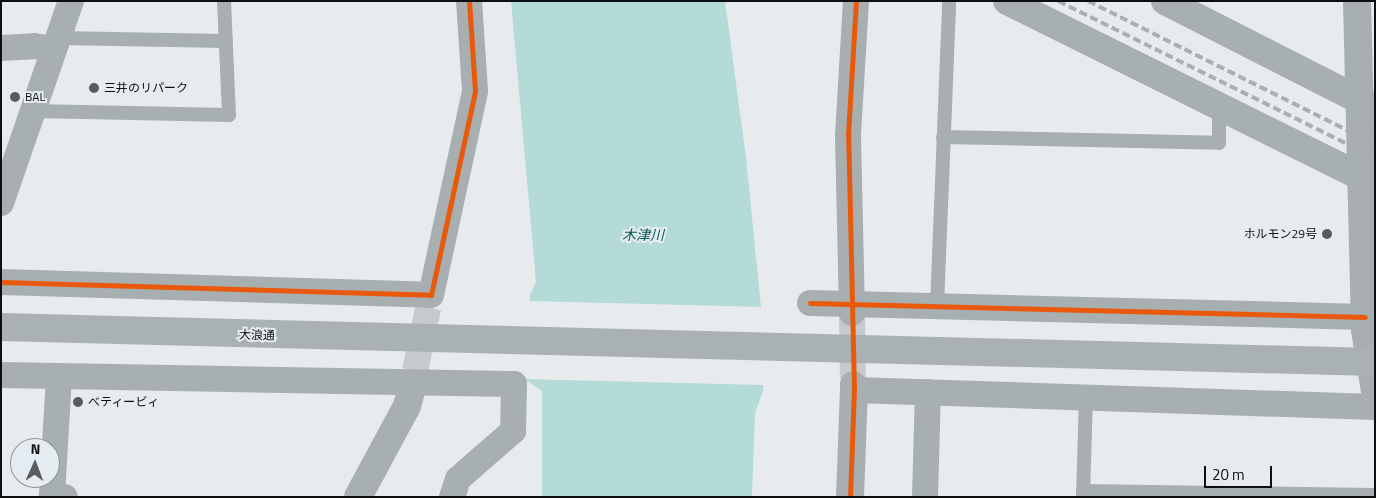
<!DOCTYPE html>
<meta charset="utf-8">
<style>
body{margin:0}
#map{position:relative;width:1376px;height:498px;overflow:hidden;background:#e8ebee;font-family:"Titillium Web","Noto Sans JP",sans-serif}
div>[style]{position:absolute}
.water>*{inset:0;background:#b5dbd8}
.pier>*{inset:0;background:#e8ebee}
.minor-tunnel>*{height:26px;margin-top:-13px;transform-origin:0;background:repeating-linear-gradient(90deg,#c7cacd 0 26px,transparent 0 39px)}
.service>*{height:14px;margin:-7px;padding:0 7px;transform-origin:7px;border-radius:7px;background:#a8afb1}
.minor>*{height:26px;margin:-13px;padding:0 13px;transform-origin:13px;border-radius:13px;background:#a8afb1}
.tertiary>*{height:28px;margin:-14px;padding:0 14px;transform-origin:14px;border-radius:14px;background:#a8afb1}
.primary>*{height:28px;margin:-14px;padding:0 14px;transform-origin:14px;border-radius:14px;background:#aab1b3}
.rail>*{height:4px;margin-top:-2px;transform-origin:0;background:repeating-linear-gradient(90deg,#aaafb1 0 8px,transparent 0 12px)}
.cycleway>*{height:5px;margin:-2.5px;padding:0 2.5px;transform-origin:2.5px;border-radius:2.5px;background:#e8590c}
.dots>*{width:14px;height:14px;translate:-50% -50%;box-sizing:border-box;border:2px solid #e5ecf1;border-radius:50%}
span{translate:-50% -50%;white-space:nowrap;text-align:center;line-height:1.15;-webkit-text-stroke:4px #e5ecf1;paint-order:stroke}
.poi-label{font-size:12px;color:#0c0e10}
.left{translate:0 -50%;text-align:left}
.right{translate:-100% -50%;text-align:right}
.street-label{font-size:12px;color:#0c0e10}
.water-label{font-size:14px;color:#065550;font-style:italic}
.frame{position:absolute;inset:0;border:2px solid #0c0e10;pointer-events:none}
.north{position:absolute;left:10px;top:438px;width:50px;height:50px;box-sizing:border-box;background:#e5ecf1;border:1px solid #8e9397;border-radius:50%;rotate:2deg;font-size:14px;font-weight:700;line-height:20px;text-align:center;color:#0c0e10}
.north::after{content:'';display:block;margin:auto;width:18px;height:22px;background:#595b5e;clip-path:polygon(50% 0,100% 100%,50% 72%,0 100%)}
.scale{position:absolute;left:1204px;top:466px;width:68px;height:22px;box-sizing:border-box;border:2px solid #0c0e10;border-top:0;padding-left:6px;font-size:15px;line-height:18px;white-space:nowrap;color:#0c0e10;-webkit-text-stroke:4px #e5ecf1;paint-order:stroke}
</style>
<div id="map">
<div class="water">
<i style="clip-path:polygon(511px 1px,725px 1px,746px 157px,765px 347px,763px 391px,755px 413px,752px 497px,542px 497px,542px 391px,526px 380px,530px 295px,536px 282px)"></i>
</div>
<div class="pier">
<i style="clip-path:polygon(527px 301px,764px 307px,768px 347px,766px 385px,523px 379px)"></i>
</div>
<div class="minor-tunnel">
<i style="left:852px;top:313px;width:71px;rotate:89.2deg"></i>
<i style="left:415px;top:371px;width:68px;rotate:-78.2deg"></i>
</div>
<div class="service">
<i style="left:58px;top:38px;width:168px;rotate:1deg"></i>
<i style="left:33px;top:111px;width:196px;rotate:1.2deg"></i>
<i style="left:229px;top:115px;width:114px;rotate:-92.5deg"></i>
<i style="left:943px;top:137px;width:276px;rotate:1.2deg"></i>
<i style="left:1219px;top:143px;width:37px;rotate:-90deg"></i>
<i style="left:937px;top:306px;width:305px;rotate:-87.7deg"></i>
<i style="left:1083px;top:491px;width:292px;rotate:0.8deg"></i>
<i style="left:1083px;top:497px;width:100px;rotate:-88.3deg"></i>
</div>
<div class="minor">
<i style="left:1px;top:48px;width:33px;rotate:-3deg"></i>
<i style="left:34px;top:46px;width:20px;rotate:9deg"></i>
<i style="left:1px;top:203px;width:214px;rotate:-70.9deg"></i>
<i style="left:1px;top:282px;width:430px;rotate:1.7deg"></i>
<i style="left:431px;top:295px;width:209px;rotate:-77.8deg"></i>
<i style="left:475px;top:91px;width:90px;rotate:-93.8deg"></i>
<i style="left:810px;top:303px;width:555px;rotate:1.44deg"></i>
<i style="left:852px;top:313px;width:178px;rotate:-91.3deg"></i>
<i style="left:848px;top:135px;width:134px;rotate:-86.6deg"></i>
<i style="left:1px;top:375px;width:513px;rotate:1.01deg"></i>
<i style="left:514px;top:384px;width:47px;rotate:91.2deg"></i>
<i style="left:513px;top:431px;width:73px;rotate:138.9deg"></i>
<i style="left:458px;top:479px;width:19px;rotate:108deg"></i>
<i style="left:59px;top:377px;width:118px;rotate:93.4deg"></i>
<i style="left:52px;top:495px;width:13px;rotate:9deg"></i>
<i style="left:853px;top:384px;width:6px;rotate:81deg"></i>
<i style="left:854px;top:390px;width:521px;rotate:1.87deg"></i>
<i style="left:925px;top:497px;width:105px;rotate:-88.4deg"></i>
</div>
<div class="tertiary">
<i style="left:1007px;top:1px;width:411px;rotate:26.4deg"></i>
<i style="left:1165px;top:1px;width:233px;rotate:27deg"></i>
<i style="left:1357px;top:1px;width:329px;rotate:88.6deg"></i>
<i style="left:1365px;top:330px;width:62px;rotate:80.7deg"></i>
<i style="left:358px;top:497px;width:103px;rotate:-61.7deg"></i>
<i style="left:407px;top:406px;width:23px;rotate:-75deg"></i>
<i style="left:850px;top:497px;width:107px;rotate:-87.9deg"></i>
</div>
<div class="primary">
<i style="left:1px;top:327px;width:1374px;rotate:1.46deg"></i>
</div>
<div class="rail">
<i style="left:1058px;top:1px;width:354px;rotate:26.3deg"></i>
<i style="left:1088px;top:1px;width:321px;rotate:26.5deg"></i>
</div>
<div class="cycleway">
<i style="left:1px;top:282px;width:430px;rotate:1.7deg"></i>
<i style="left:431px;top:295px;width:209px;rotate:-77.8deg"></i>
<i style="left:475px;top:91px;width:90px;rotate:-93.8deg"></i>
<i style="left:810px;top:303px;width:555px;rotate:1.44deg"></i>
<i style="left:850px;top:497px;width:107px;rotate:-87.9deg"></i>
<i style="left:854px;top:390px;width:255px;rotate:-91.3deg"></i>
<i style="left:848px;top:135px;width:134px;rotate:-86.6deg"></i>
</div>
<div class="dots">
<i style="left:94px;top:88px;background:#595b5e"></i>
<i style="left:15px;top:97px;background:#595b5e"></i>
<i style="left:1327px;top:234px;background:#595b5e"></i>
<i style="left:78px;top:402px;background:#595b5e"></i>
</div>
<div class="poi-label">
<span class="left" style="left:104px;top:88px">三井のリパーク</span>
<span class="left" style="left:25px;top:97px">BAL</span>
<span class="right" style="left:1317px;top:234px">ホルモン29号</span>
<span class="left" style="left:88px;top:402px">べティービィ</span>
</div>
<div class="street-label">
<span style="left:257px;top:335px;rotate:2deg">大浪通</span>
</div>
<div class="water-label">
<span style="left:643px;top:235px">木津川</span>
</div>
<div class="frame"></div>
<div class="north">N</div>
<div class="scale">20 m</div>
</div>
